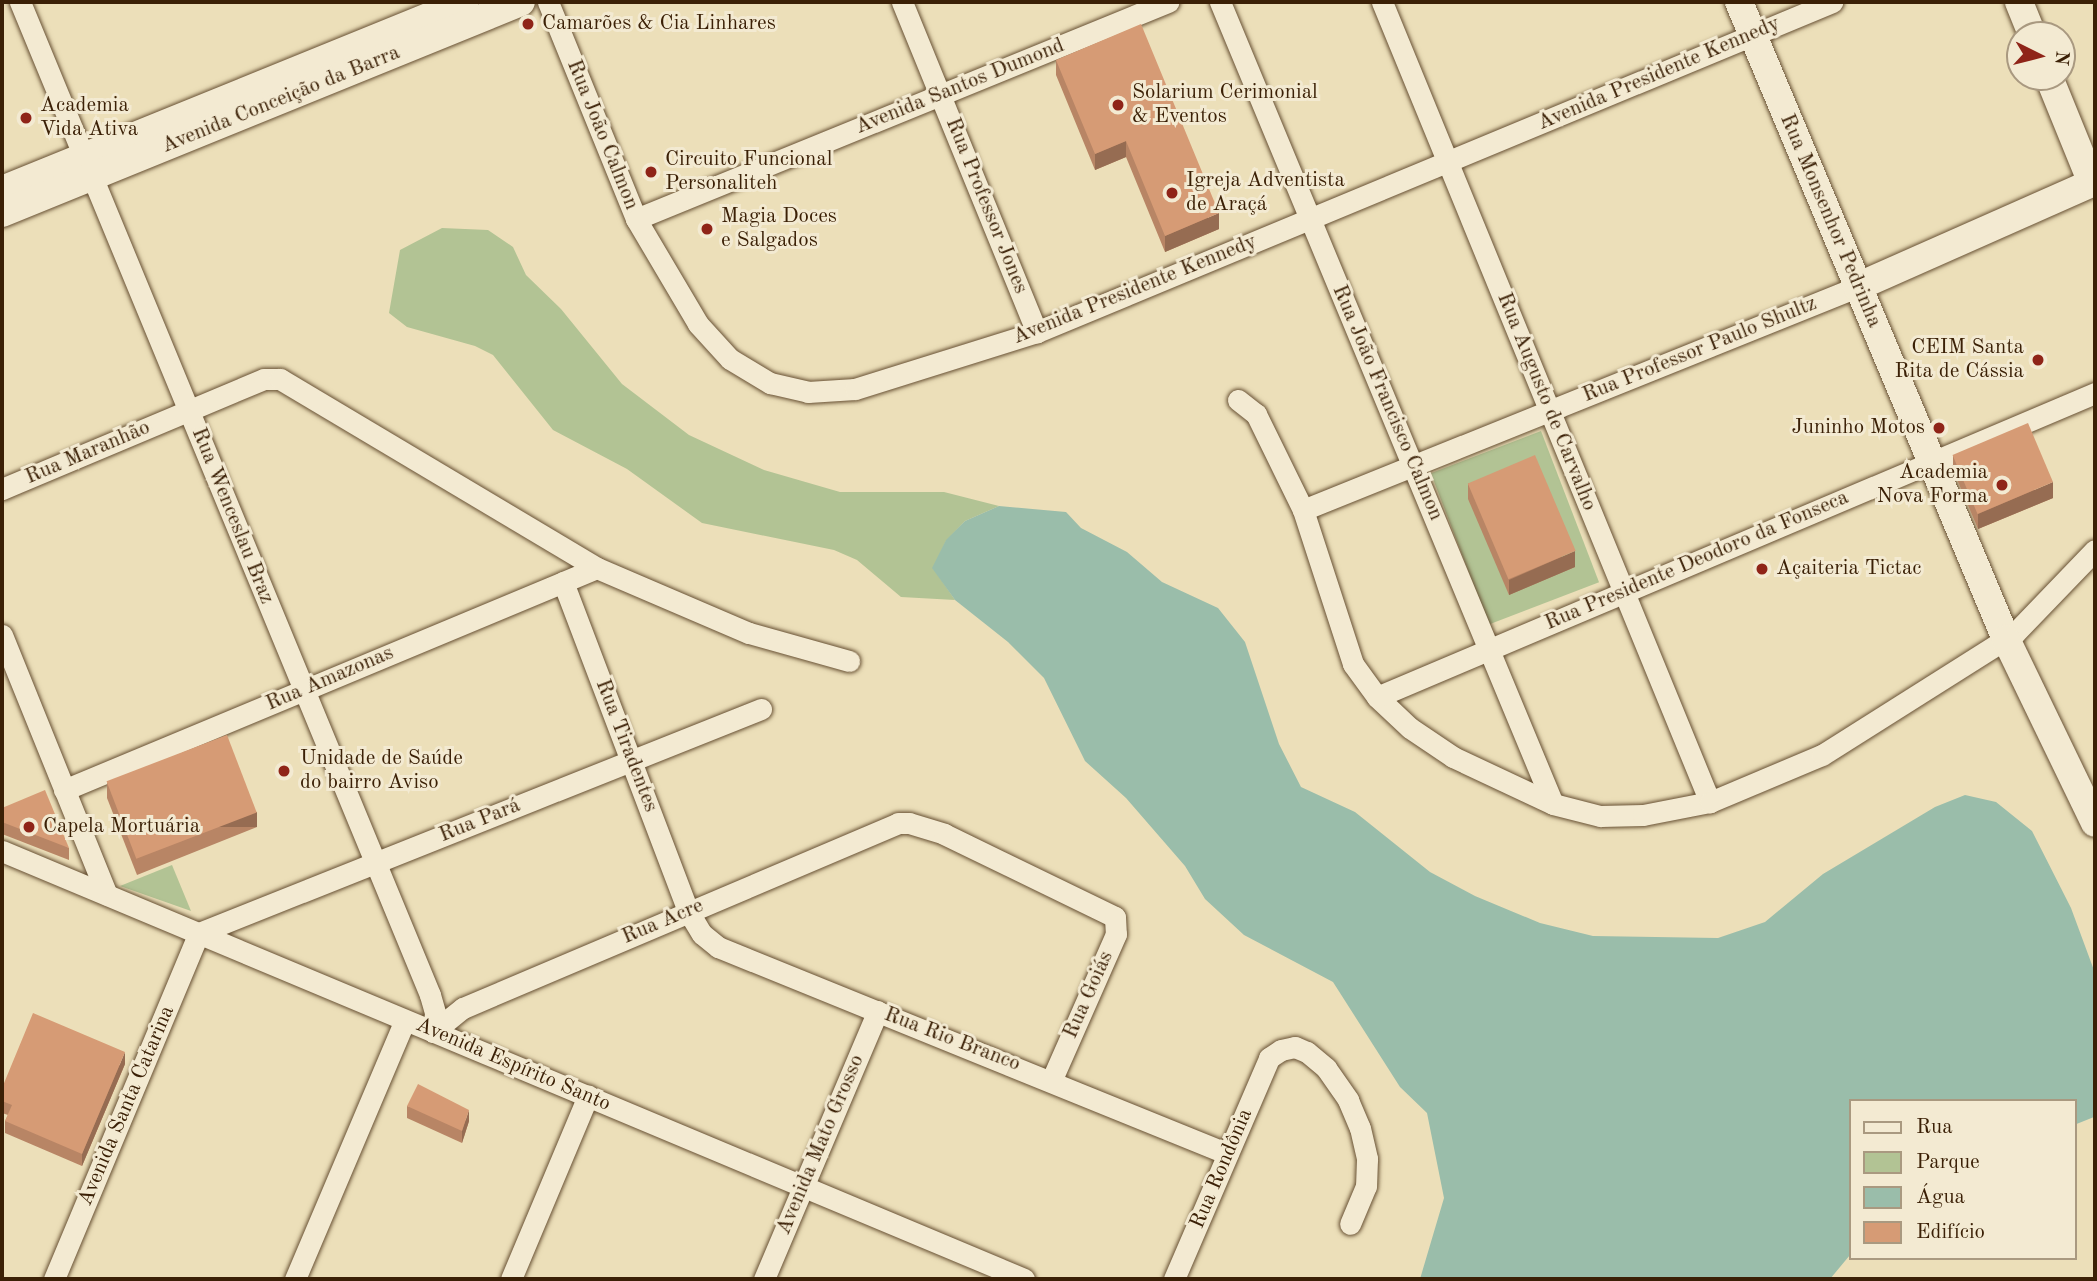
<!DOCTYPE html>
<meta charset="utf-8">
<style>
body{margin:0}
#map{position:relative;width:2097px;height:1281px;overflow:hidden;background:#ecdfb9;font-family:"Old Standard TT",serif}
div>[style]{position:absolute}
.green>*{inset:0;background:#b2c394;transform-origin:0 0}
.water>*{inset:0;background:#9abdaa}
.roads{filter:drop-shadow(0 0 2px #675033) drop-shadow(0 0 2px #675033)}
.street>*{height:21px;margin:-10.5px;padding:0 10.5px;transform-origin:10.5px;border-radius:10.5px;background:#f3ead2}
.secondary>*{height:28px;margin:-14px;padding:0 14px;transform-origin:14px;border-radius:14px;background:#f3ead2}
.wall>*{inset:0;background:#b88565}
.shaded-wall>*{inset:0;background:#966c52;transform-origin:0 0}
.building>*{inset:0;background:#d69b75;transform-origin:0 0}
.dots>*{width:19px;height:19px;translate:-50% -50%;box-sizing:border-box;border:4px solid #f3ead2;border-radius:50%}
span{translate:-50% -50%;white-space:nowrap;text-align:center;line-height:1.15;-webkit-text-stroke:6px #f3ead2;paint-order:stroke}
.poi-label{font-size:21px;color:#3b2006}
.left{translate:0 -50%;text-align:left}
.right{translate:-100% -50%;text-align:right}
.street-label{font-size:21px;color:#3b2006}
.frame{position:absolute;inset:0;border:4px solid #3b2006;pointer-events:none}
.legend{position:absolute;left:1849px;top:1099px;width:228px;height:161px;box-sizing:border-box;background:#f3ead2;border:2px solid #a99980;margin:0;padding:9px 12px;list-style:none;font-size:21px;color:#3b2006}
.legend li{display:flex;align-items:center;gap:14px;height:35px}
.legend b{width:35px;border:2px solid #a99980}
.north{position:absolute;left:2006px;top:21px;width:70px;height:70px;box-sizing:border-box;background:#f3ead2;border:2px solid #a99980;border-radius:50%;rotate:96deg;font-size:19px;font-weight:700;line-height:28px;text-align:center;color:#3b2006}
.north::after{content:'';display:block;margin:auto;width:24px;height:32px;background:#8f2418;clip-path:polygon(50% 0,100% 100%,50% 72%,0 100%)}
</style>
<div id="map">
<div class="green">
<i style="clip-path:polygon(442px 228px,488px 230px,513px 247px,526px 275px,561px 309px,622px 384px,689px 435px,764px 470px,840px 492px,944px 492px,999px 506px,965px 521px,946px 541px,933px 568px,955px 600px,901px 597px,857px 560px,834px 550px,702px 523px,627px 469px,553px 430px,493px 355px,475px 346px,407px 327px,389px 313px,400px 250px)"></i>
<i style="left:1541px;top:431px;width:162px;height:118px;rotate:69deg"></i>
<i style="clip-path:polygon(172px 865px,191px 911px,120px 886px)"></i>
</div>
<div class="water">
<i style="clip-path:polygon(999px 506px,1066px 512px,1081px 528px,1127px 552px,1162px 582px,1218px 608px,1245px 642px,1279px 744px,1301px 787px,1355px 812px,1430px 872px,1475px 896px,1540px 923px,1593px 936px,1718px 938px,1765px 922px,1823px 874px,1935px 807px,1965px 795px,1996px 802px,2032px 831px,2071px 908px,2095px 973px,2094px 1117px,2074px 1125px,2074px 1101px,1850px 1101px,1850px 1255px,1830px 1279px,1420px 1279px,1444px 1198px,1427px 1113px,1400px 1087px,1333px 982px,1244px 935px,1205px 899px,1185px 866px,1126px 798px,1085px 761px,1044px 678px,1008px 642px,955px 600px,932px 568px,946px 540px,965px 521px)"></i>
</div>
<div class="roads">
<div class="street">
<i style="left:20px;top:2px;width:1074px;rotate:67.56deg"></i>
<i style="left:430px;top:995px;width:19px;rotate:74deg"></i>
<i style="left:435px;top:1013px;width:19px;rotate:96deg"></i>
<i style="left:548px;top:2px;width:234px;rotate:67.9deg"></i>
<i style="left:636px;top:219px;width:122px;rotate:59.4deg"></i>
<i style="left:698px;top:324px;width:47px;rotate:47.6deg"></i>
<i style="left:730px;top:359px;width:47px;rotate:31deg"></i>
<i style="left:770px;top:383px;width:39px;rotate:13deg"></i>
<i style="left:808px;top:392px;width:47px;rotate:-3.7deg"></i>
<i style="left:855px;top:389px;width:191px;rotate:-17.4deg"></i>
<i style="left:1037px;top:332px;width:861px;rotate:-22.54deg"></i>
<i style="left:902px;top:2px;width:357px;rotate:67.8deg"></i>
<i style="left:1220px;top:2px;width:868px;rotate:67.45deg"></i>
<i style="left:1382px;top:2px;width:865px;rotate:67.71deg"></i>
<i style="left:636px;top:219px;width:575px;rotate:-22.19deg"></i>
<i style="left:1238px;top:400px;width:23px;rotate:38deg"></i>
<i style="left:1256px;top:414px;width:107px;rotate:63.9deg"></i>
<i style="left:1303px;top:510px;width:162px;rotate:72deg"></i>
<i style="left:1353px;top:664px;width:41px;rotate:54deg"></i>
<i style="left:1377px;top:697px;width:45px;rotate:43.2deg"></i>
<i style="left:1410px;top:728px;width:52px;rotate:34deg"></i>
<i style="left:1453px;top:757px;width:110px;rotate:25.2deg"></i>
<i style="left:1553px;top:804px;width:49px;rotate:14.3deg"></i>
<i style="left:1600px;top:816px;width:43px;rotate:-1.3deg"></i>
<i style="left:1643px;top:815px;width:68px;rotate:-11deg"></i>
<i style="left:1710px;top:802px;width:121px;rotate:-22.8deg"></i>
<i style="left:1822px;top:755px;width:228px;rotate:-32.3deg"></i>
<i style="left:2015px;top:633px;width:115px;rotate:-46.1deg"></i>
<i style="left:2px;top:489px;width:284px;rotate:-22.8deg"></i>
<i style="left:264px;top:379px;width:16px"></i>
<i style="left:280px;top:379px;width:369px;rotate:30.8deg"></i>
<i style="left:597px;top:568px;width:165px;rotate:23.2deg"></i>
<i style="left:749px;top:633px;width:104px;rotate:15.6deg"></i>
<i style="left:1303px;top:510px;width:597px;rotate:-21.93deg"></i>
<i style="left:563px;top:582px;width:352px;rotate:69.2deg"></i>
<i style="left:688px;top:911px;width:27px;rotate:59deg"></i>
<i style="left:702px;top:934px;width:21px;rotate:39deg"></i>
<i style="left:718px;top:947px;width:550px;rotate:22.09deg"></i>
<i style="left:2px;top:635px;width:280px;rotate:68deg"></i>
<i style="left:1377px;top:697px;width:780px;rotate:-22.95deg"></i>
<i style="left:64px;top:790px;width:577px;rotate:-22.61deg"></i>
<i style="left:2px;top:851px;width:1108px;rotate:22.72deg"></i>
<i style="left:433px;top:1032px;width:38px;rotate:-39deg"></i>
<i style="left:463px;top:1008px;width:473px;rotate:-23deg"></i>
<i style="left:898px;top:823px;width:11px"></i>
<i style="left:909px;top:823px;width:37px;rotate:17deg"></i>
<i style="left:944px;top:834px;width:190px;rotate:25.9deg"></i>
<i style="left:1115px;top:917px;width:17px;rotate:87deg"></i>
<i style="left:1116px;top:934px;width:158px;rotate:113.8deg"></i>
<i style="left:54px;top:1279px;width:375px;rotate:-67.3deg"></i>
<i style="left:199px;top:933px;width:605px;rotate:-21.73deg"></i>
<i style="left:295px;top:1279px;width:281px;rotate:-67deg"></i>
<i style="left:511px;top:1279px;width:199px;rotate:-67.2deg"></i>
<i style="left:764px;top:1279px;width:291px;rotate:-67deg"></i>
<i style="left:1174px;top:1279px;width:241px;rotate:-66.7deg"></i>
<i style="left:1269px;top:1058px;width:14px;rotate:-34deg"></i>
<i style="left:1281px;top:1050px;width:14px;rotate:-12deg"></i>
<i style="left:1295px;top:1047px;width:13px;rotate:23deg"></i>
<i style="left:1307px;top:1052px;width:25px;rotate:40deg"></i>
<i style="left:1326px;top:1068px;width:39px;rotate:55deg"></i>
<i style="left:1348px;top:1100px;width:30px;rotate:67deg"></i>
<i style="left:1360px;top:1128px;width:32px;rotate:77deg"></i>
<i style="left:1367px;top:1159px;width:27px;rotate:92deg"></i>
<i style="left:1366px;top:1186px;width:41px;rotate:112.8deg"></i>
</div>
<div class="secondary">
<i style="left:1739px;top:2px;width:691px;rotate:67.26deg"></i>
<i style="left:2006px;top:639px;width:204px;rotate:64.2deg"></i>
<i style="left:2019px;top:2px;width:35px;rotate:68deg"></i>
<i style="left:2px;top:190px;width:499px;rotate:-22.1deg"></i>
<i style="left:2px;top:213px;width:560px;rotate:-22.12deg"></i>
<i style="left:1857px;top:287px;width:257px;rotate:-23.9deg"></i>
<i style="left:2092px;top:183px;width:114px;rotate:-112.1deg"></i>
</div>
</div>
<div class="wall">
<i style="clip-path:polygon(1056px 60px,1219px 229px,1165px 252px,1126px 157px,1095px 170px,1056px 75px)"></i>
<i style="clip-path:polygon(1953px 455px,2053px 498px,1978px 529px,1953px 470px)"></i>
<i style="clip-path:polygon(1468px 483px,1575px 567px,1509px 595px,1468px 499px)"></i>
<i style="clip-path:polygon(107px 783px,257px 827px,137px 875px,107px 798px)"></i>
<i style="clip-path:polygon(2px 808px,69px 848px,69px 860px,2px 834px)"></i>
<i style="clip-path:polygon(125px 1064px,82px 1166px,5px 1133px,5px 1121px,8px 1115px,2px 1113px,2px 1088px)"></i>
<i style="clip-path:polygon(407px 1106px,469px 1121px,462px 1143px,407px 1118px)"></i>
</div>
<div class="shaded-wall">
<i style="clip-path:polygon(1126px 141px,1126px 157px,1095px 170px,1095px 154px)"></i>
<i style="clip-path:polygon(1219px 213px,1219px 229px,1165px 252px,1165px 236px)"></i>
<i style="clip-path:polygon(2053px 482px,2053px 498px,1978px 529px,1978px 514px)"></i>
<i style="clip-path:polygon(1575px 551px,1575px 567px,1509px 595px,1509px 580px)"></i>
<i style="left:257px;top:812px;width:15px;height:129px;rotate:90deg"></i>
<i style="clip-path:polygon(125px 1052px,125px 1064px,82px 1166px,82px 1154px)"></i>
<i style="clip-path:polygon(469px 1110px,469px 1121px,462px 1143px,462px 1131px)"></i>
</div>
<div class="building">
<i style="clip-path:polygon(1141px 24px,1219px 213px,1165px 236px,1126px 141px,1095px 154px,1056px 60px)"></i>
<i style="left:2028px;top:423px;width:64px;height:82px;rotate:67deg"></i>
<i style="left:1535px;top:455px;width:104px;height:73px;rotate:67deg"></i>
<i style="left:227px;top:735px;width:83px;height:129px;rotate:69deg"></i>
<i style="clip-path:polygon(45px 790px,69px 848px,2px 822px,2px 808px)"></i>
<i style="clip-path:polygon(33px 1013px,125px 1052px,82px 1154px,5px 1121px,12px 1105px,2px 1101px,2px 1088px)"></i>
<i style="clip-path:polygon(418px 1084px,469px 1110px,462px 1131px,407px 1106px)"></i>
</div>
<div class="dots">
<i style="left:528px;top:24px;background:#8f2418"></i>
<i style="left:1118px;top:105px;background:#8f2418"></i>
<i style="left:26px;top:118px;background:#8f2418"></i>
<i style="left:651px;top:172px;background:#8f2418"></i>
<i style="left:1172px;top:193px;background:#8f2418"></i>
<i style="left:707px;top:229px;background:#8f2418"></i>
<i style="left:2038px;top:360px;background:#8f2418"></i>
<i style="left:1939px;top:428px;background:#8f2418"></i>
<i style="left:2002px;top:485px;background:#8f2418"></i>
<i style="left:1762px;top:569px;background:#8f2418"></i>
<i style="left:284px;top:771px;background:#8f2418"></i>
<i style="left:29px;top:827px;background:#8f2418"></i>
</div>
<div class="poi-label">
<span class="left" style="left:542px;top:24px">Camarões &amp; Cia Linhares</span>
<span class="left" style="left:1132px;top:105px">Solarium Cerimonial<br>&amp; Eventos</span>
<span class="left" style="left:40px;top:118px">Academia<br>Vida Ativa</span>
<span class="left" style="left:665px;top:172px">Circuito Funcional<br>Personaliteh</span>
<span class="left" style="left:1186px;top:193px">Igreja Adventista<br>de Araçá</span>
<span class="left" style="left:721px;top:229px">Magia Doces<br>e Salgados</span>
<span class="right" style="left:2024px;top:360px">CEIM Santa<br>Rita de Cássia</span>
<span class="right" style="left:1925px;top:428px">Juninho Motos</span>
<span class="right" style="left:1988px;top:485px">Academia<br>Nova Forma</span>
<span class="left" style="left:1776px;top:569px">Açaiteria Tictac</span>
<span class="left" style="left:300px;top:771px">Unidade de Saúde<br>do bairro Aviso</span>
<span class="left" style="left:43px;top:827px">Capela Mortuária</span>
</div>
<div class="street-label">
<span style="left:1659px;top:74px;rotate:-23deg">Avenida Presidente Kennedy</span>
<span style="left:960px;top:87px;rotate:-22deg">Avenida Santos Dumond</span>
<span style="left:281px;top:100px;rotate:-22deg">Avenida Conceição da Barra</span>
<span style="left:602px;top:135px;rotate:68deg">Rua João Calmon</span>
<span style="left:986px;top:206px;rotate:68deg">Rua Professor Jones</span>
<span style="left:1830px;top:221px;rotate:67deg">Rua Monsenhor Pedrinha</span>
<span style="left:1135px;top:290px;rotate:-22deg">Avenida Presidente Kennedy</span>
<span style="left:1700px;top:350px;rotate:-22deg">Rua Professor Paulo Shultz</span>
<span style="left:1546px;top:402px;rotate:68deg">Rua Augusto de Carvalho</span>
<span style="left:1387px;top:403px;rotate:67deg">Rua João Francisco Calmon</span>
<span style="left:88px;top:453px;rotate:-23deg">Rua Maranhão</span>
<span style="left:232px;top:516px;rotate:68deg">Rua Wenceslau Braz</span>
<span style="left:1697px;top:561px;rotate:-23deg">Rua Presidente Deodoro da Fonseca</span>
<span style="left:330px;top:679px;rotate:-23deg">Rua Amazonas</span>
<span style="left:626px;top:746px;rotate:69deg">Rua Tiradentes</span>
<span style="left:480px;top:821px;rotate:-22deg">Rua Pará</span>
<span style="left:663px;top:922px;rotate:-23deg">Rua Acre</span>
<span style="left:1089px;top:995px;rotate:-66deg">Rua Goiás</span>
<span style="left:952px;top:1040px;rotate:21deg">Rua Rio Branco</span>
<span style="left:513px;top:1065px;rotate:23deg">Avenida Espírito Santo</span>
<span style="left:127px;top:1106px;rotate:-67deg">Avenida Santa Catarina</span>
<span style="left:821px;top:1145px;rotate:-67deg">Avenida Mato Grosso</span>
<span style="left:1222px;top:1169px;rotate:-67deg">Rua Rondônia</span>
</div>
<div class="frame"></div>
<ul class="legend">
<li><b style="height:9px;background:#f3ead2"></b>Rua</li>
<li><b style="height:19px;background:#b2c394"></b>Parque</li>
<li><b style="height:19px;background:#9abdaa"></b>Água</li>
<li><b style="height:19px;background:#d69b75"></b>Edifício</li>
</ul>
<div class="north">N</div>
</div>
